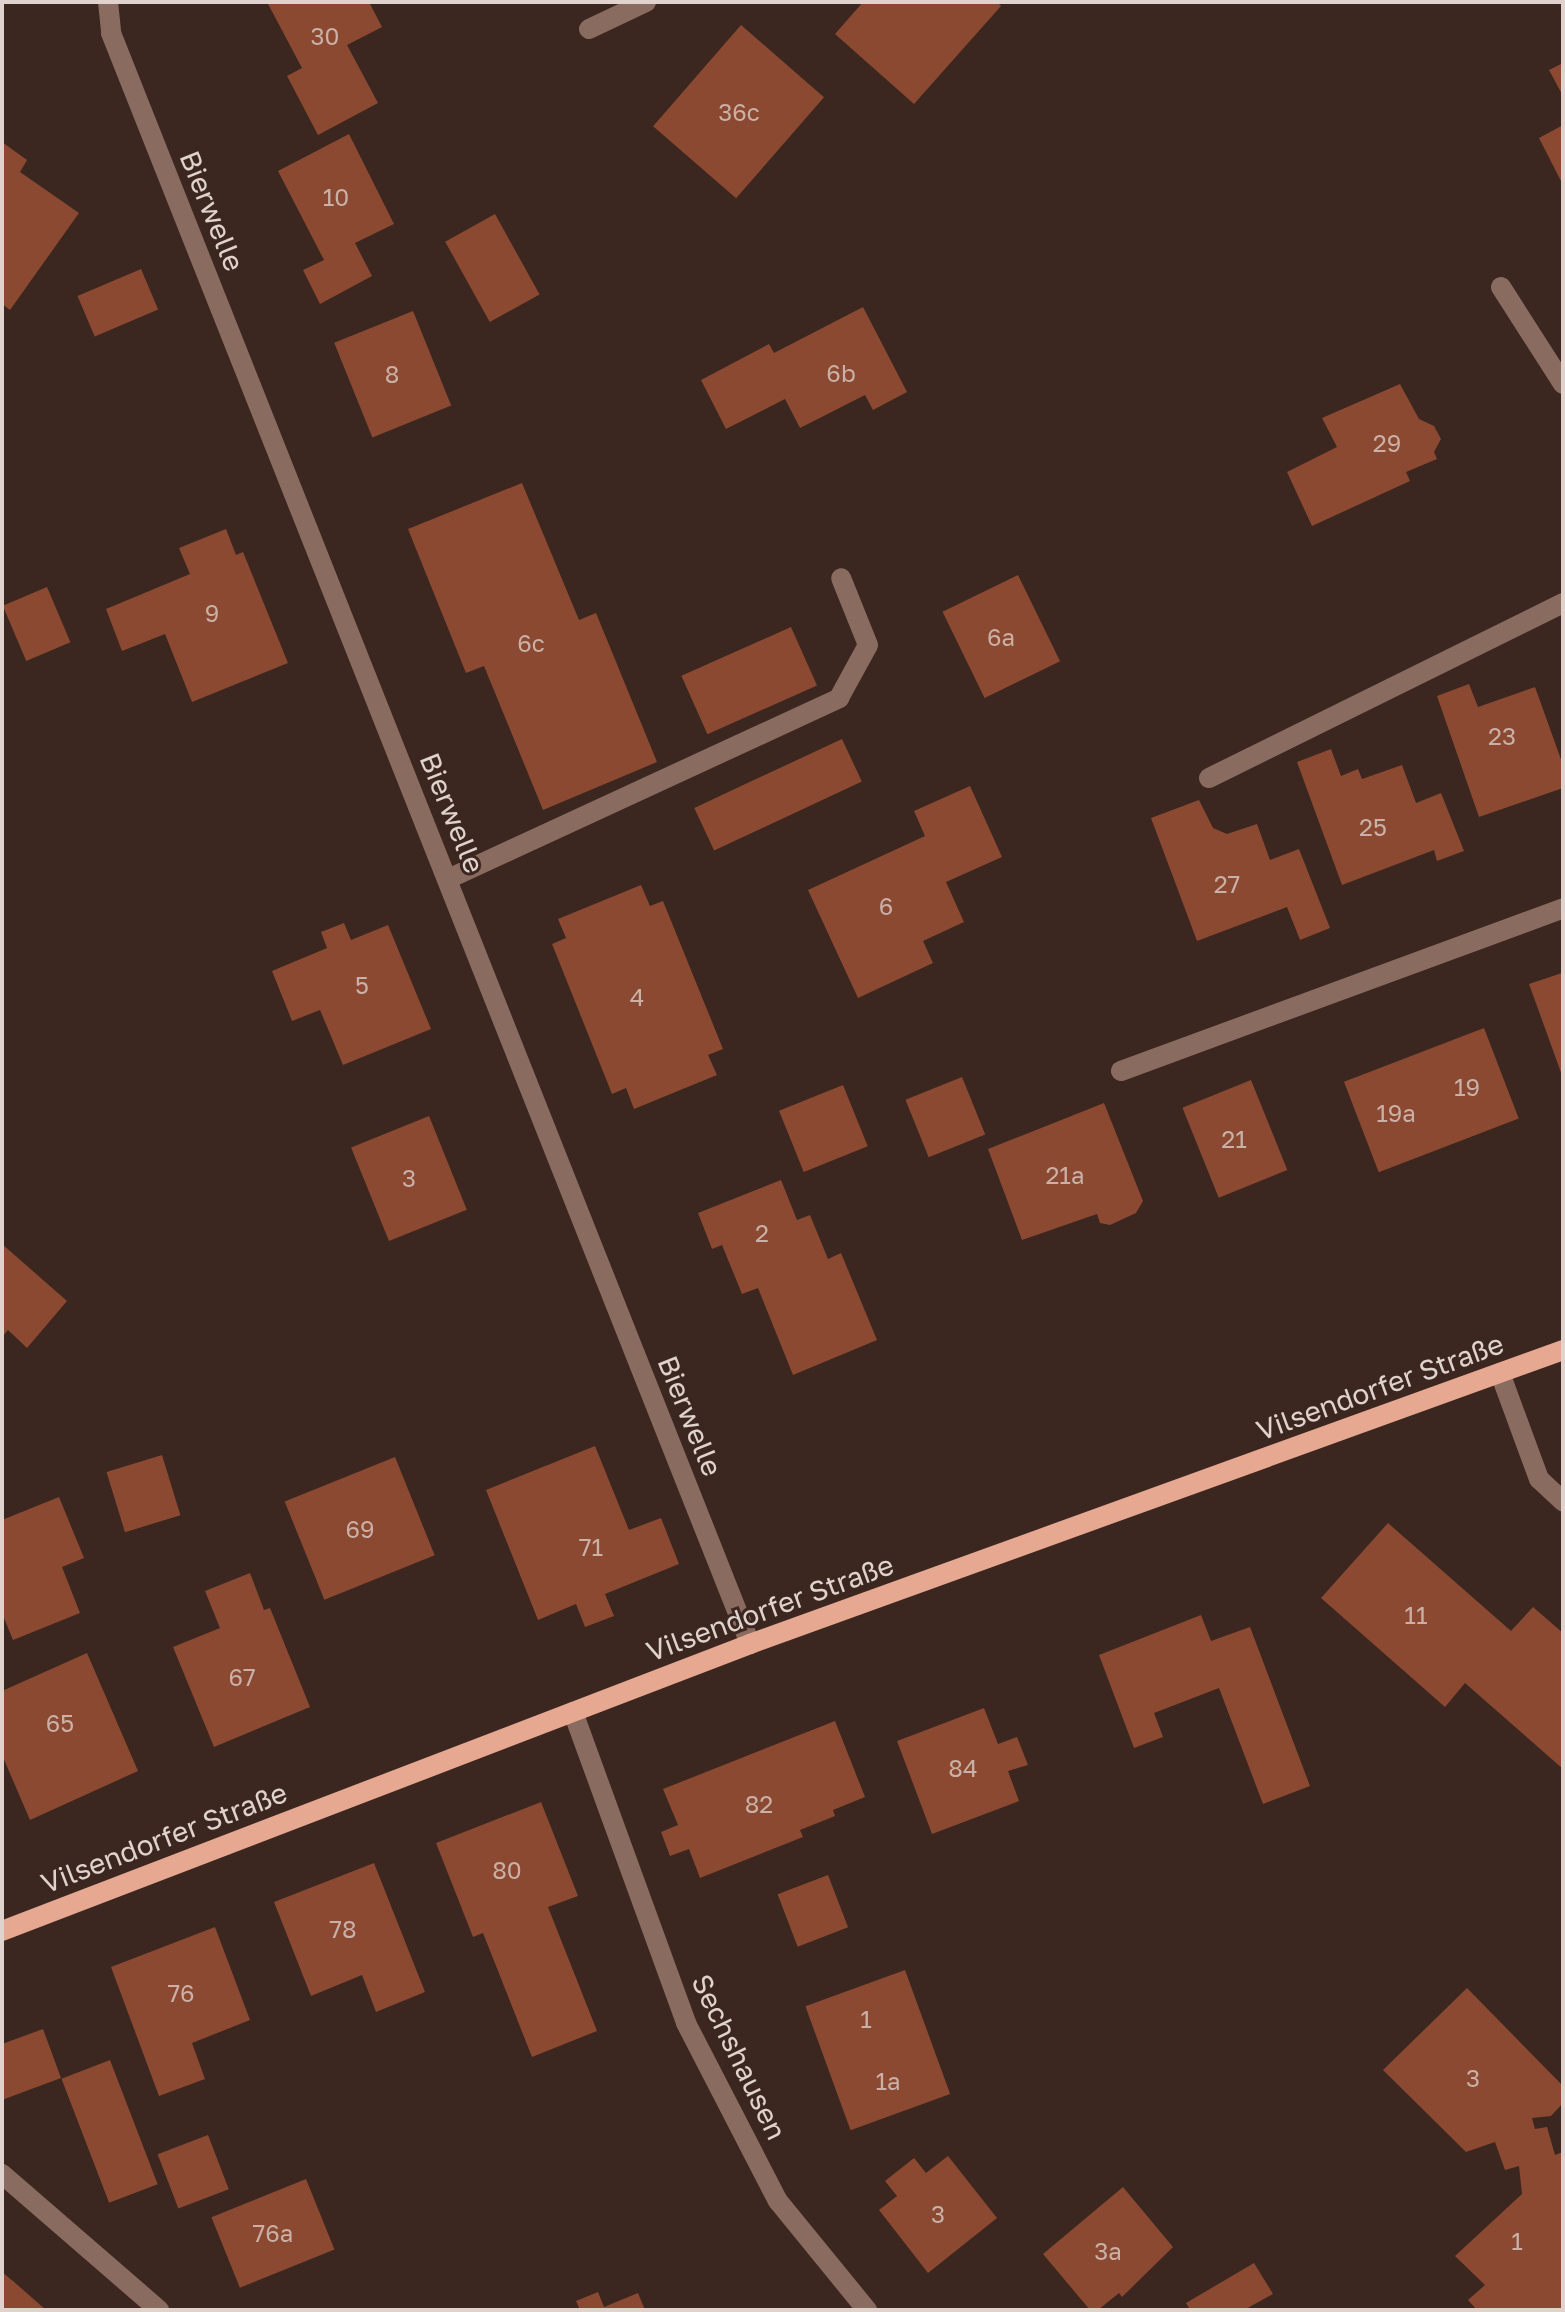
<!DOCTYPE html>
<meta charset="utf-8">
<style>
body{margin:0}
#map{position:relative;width:1565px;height:2312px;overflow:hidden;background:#3b2720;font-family:"Golos Text",sans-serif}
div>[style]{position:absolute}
.building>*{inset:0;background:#8a4930;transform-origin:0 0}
.minor>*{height:20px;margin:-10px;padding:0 10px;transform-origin:10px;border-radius:10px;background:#8a6b60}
.major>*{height:20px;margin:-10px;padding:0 10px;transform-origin:10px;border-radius:10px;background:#e7a891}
span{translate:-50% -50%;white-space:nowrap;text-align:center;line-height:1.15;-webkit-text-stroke:6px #3b2720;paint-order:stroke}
.number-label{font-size:24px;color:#cab0a6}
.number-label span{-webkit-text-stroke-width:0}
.street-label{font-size:28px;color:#e0d2cd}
.frame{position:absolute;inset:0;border:4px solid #e0d2cd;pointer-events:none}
</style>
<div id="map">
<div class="building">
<i style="clip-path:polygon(267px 2px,369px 2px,382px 27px,347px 45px,378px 103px,318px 135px,287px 76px,302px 68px)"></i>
<i style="clip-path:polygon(863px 2px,997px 2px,1001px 6px,914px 104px,835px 34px)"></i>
<i style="left:741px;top:25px;width:110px;height:134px;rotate:41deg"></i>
<i style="clip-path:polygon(1563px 63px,1563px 96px,1549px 70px)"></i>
<i style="clip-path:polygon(1563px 125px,1563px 185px,1539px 138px)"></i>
<i style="clip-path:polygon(349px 134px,394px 224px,355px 243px,372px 276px,320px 304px,303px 270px,324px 260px,278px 171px)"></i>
<i style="clip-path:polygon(2px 142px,27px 160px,20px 172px,79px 213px,10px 310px,2px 304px)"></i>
<i style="left:495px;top:214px;width:92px;height:57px;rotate:61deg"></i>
<i style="left:141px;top:269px;width:44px;height:69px;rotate:67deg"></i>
<i style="clip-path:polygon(863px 307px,907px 392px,873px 410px,865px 395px,800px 428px,785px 399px,726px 429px,701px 380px,769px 344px,774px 353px)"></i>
<i style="left:413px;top:311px;width:102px;height:85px;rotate:68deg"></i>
<i style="clip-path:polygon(1400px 384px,1419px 419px,1434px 426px,1441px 439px,1434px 452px,1437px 459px,1406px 472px,1410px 481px,1312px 526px,1287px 472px,1337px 447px,1322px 418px)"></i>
<i style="clip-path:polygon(522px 483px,579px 620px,596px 613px,657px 762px,543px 810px,484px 666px,466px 673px,408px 529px)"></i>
<i style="clip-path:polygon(226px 529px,236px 555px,243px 552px,288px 663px,192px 702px,165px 634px,122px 651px,106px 609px,190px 574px,179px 548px)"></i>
<i style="left:1018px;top:575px;width:96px;height:84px;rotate:64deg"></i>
<i style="left:47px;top:587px;width:60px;height:48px;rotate:67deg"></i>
<i style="left:791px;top:627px;width:64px;height:120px;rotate:66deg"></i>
<i style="clip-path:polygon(1469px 684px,1478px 707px,1535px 687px,1563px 765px,1563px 788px,1479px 817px,1437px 696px)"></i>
<i style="left:842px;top:739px;width:47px;height:163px;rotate:65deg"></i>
<i style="clip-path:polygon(1331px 749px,1341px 776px,1358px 769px,1362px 779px,1402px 765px,1416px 803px,1441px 793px,1464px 851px,1437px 861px,1434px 850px,1342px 885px,1297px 762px)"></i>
<i style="clip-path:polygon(970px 786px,1002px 857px,946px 882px,964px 922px,923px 941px,933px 963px,858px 998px,808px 890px,925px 836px,914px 811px)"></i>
<i style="clip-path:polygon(1199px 800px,1213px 828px,1227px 834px,1257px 824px,1270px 860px,1299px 849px,1330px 928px,1300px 940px,1287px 907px,1197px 941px,1151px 818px)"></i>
<i style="clip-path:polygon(641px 885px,650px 906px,663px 901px,723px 1049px,708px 1055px,717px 1075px,634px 1109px,626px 1088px,612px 1094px,552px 944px,566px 938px,558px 919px)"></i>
<i style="clip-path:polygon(344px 923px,351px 940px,388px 925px,431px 1029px,343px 1065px,320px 1010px,292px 1021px,272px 971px,327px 948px,321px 932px)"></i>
<i style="clip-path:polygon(1562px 973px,1563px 977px,1563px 1078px,1529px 984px)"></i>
<i style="left:1484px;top:1028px;width:97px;height:150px;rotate:69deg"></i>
<i style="left:962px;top:1077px;width:62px;height:61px;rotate:68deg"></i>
<i style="left:1251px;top:1080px;width:97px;height:74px;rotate:68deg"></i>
<i style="left:843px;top:1085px;width:66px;height:69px;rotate:68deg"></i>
<i style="clip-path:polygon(1104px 1103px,1143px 1201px,1136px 1213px,1110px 1225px,1100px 1223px,1097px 1214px,1022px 1240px,988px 1149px)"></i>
<i style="left:429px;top:1116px;width:101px;height:84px;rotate:68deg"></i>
<i style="clip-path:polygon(781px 1180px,797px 1220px,810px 1215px,828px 1259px,841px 1253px,877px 1340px,793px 1375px,758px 1288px,742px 1294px,722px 1245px,712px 1249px,698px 1213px)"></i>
<i style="clip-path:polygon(2px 1244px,67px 1301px,27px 1348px,8px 1330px,2px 1337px)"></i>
<i style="clip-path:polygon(595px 1446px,629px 1530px,661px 1518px,679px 1564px,605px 1594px,614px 1616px,585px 1627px,576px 1604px,538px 1620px,486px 1490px)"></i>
<i style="left:162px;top:1455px;width:63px;height:58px;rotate:73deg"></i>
<i style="left:395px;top:1457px;width:106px;height:119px;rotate:68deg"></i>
<i style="clip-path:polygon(59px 1497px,84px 1558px,62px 1567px,80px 1613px,13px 1640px,2px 1613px,2px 1520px)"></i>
<i style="clip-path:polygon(1388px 1523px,1511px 1631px,1533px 1607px,1563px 1633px,1563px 1769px,1465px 1683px,1445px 1707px,1321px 1598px)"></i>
<i style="clip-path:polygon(250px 1573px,264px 1610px,270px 1608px,310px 1707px,214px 1747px,173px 1647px,220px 1628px,205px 1591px)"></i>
<i style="clip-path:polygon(1201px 1615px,1211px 1641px,1250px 1627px,1310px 1786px,1263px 1804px,1219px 1688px,1154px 1713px,1163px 1737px,1134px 1748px,1099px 1655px)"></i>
<i style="clip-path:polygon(87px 1653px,138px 1771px,30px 1820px,2px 1755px,2px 1691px)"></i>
<i style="clip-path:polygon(984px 1708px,998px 1744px,1017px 1737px,1028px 1765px,1008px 1771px,1019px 1801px,932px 1834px,897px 1741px)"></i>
<i style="clip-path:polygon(835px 1721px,865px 1797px,833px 1810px,835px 1816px,800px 1830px,803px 1837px,700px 1878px,689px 1849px,670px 1856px,661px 1832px,678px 1825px,663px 1789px)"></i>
<i style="clip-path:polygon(541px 1802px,578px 1896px,548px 1907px,597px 2031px,532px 2057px,483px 1933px,473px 1937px,436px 1843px)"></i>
<i style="clip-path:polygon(374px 1863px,425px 1992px,376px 2012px,362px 1975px,311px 1996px,274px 1902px)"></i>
<i style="left:828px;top:1875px;width:56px;height:54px;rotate:69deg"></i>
<i style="clip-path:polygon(215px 1927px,250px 2020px,192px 2043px,205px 2079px,159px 2096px,111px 1967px)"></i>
<i style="left:905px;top:1970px;width:132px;height:106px;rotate:70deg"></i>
<i style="clip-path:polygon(1467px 1988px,1563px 2086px,1563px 2103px,1551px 2116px,1532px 2118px,1535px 2129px,1547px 2127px,1555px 2155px,1563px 2152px,1563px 2310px,1477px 2310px,1468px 2300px,1485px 2285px,1455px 2256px,1522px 2194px,1519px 2166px,1505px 2170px,1495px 2142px,1466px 2152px,1383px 2070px)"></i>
<i style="clip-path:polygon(43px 2029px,61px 2078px,2px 2100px,2px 2044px)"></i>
<i style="left:110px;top:2060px;width:133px;height:52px;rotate:69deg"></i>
<i style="left:208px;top:2135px;width:58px;height:54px;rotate:69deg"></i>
<i style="clip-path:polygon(948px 2156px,997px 2218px,928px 2273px,879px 2210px,897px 2196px,885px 2181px,914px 2158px,926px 2173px)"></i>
<i style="left:306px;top:2179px;width:76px;height:102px;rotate:68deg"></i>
<i style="clip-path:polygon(1123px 2187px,1173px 2247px,1122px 2297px,1119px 2293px,1098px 2310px,1090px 2310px,1043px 2254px)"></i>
<i style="clip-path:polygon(1254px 2263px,1273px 2294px,1244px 2310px,1185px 2310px,1189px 2308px,1186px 2303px)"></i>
<i style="clip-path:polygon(2px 2272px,13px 2281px,46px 2310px,2px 2310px)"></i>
<i style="clip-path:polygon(598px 2292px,604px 2307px,638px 2293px,645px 2310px,580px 2310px,576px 2301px)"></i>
</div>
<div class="minor">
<i style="left:108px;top:2px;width:31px;rotate:84deg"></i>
<i style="left:111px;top:33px;width:1733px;rotate:68.36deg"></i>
<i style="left:589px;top:29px;width:63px;rotate:-25.3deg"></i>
<i style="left:1501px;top:287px;width:115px;rotate:57.4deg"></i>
<i style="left:1209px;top:778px;width:395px;rotate:-26.3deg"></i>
<i style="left:448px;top:879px;width:431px;rotate:-24.8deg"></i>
<i style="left:839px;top:698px;width:60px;rotate:-61.3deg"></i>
<i style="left:868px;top:645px;width:72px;rotate:-111.9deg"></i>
<i style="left:1121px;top:1071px;width:471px;rotate:-20.2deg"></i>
<i style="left:1500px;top:1373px;width:113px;rotate:69.8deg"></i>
<i style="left:1539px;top:1479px;width:33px;rotate:43deg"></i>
<i style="left:573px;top:1712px;width:331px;rotate:70deg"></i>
<i style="left:686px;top:2023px;width:200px;rotate:62.7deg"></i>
<i style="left:778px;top:2201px;width:141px;rotate:50.8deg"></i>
<i style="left:2px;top:2174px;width:208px;rotate:40.9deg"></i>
</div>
<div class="major">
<i style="left:2px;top:1931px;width:801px;rotate:-20.99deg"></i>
<i style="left:750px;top:1644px;width:865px;rotate:-19.88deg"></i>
</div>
<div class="number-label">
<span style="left:325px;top:36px">30</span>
<span style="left:739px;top:112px">36c</span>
<span style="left:336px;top:197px">10</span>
<span style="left:841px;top:373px">6b</span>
<span style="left:392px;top:374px">8</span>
<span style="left:1387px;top:443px">29</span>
<span style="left:212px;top:613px">9</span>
<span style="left:1001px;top:637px">6a</span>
<span style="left:531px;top:643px">6c</span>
<span style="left:1502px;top:736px">23</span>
<span style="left:1373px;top:827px">25</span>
<span style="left:1227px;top:884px">27</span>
<span style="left:886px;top:906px">6</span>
<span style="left:362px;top:985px">5</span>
<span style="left:637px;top:997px">4</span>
<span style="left:1467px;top:1087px">19</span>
<span style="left:1396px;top:1113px">19a</span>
<span style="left:1234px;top:1139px">21</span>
<span style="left:1065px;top:1175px">21a</span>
<span style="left:409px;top:1178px">3</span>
<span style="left:762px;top:1233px">2</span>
<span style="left:360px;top:1529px">69</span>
<span style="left:591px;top:1547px">71</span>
<span style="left:1416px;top:1615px">11</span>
<span style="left:242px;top:1677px">67</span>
<span style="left:60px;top:1723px">65</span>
<span style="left:963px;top:1768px">84</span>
<span style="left:759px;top:1804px">82</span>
<span style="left:507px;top:1870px">80</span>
<span style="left:343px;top:1929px">78</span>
<span style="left:181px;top:1993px">76</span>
<span style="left:866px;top:2019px">1</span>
<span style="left:1473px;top:2078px">3</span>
<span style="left:888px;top:2081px">1a</span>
<span style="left:938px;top:2214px">3</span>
<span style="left:273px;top:2233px">76a</span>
<span style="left:1517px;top:2241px">1</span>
<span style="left:1108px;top:2251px">3a</span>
</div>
<div class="street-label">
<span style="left:212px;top:211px;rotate:68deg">Bierwelle</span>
<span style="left:452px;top:813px;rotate:68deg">Bierwelle</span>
<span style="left:1380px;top:1387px;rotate:-20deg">Vilsendorfer Straße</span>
<span style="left:690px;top:1416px;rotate:68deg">Bierwelle</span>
<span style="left:770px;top:1608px;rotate:-20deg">Vilsendorfer Straße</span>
<span style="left:164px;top:1838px;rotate:-21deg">Vilsendorfer Straße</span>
<span style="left:739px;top:2057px;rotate:64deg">Sechshausen</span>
</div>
<div class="frame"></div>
</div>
